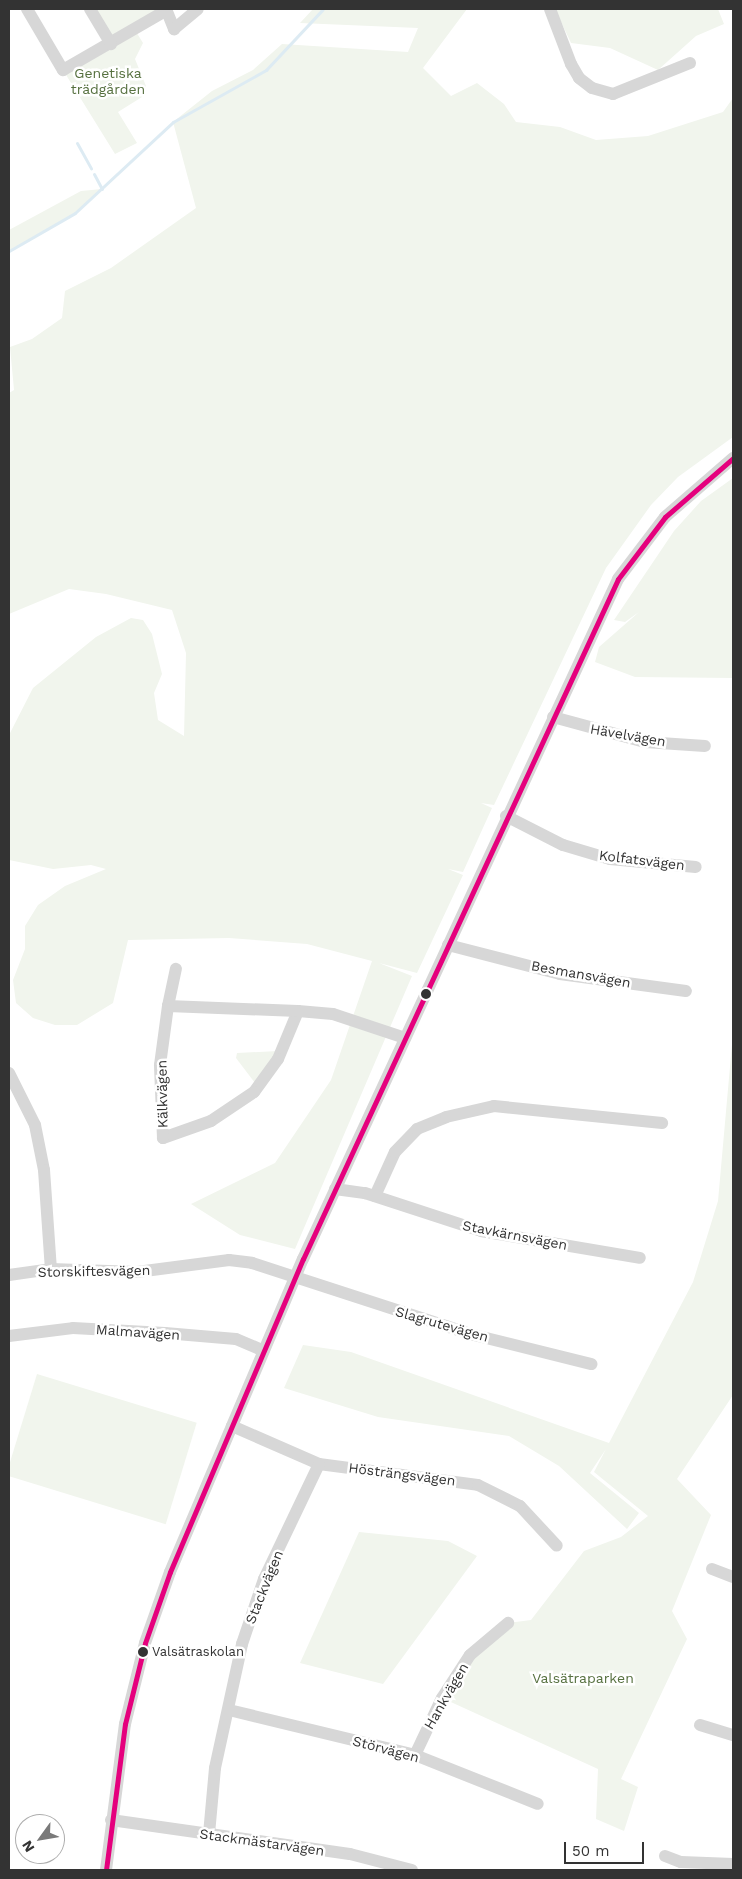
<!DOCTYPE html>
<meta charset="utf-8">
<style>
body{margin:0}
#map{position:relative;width:742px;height:1879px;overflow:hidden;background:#fff;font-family:"Work Sans",sans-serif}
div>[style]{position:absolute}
.green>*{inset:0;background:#f1f5ed;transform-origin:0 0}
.stream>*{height:3px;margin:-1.5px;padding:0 1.5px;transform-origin:1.5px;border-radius:1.5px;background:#ddebf3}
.minor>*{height:12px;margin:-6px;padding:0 6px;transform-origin:6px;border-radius:6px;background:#d7d7d7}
.bus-1>*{height:5px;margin:-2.5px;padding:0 2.5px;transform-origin:2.5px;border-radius:2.5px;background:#e5007d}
.dots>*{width:14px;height:14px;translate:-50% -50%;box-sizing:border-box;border:2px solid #fff;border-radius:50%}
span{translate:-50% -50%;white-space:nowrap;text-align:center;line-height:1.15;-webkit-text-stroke:5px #fff;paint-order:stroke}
.bus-label{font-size:13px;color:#333}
.left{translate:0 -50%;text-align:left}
.park-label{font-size:14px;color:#56703f}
.street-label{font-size:14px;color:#333}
.frame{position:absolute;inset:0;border:10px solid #333;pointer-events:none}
.north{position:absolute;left:15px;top:1814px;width:50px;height:50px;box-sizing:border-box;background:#fff;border:1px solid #adadad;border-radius:50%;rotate:238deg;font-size:14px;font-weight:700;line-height:20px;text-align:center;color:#333}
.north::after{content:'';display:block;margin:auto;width:18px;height:22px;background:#7a7a7a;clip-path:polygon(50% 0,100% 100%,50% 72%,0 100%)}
.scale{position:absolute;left:564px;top:1842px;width:80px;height:22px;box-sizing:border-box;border:2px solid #333;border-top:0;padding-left:6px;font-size:15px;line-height:18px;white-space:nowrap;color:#333;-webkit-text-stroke:4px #fff;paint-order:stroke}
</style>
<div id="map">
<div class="green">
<i style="clip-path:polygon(90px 9px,166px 9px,135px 30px,143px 43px,135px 59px,146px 86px,142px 97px,118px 112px,137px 143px,115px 154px,63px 70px,111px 44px)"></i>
<i style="clip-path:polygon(313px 9px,467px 9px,423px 68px,451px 96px,477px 83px,504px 104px,516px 122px,560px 127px,596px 140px,648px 136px,723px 112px,733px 98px,733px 437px,678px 477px,651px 505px,606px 568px,494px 805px,481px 803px,492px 808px,463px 872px,448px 869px,463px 875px,417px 973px,379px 963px,412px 976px,295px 1249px,240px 1235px,191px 1204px,275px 1163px,331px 1080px,372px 961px,307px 944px,229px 938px,128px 940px,113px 1003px,77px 1025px,55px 1025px,33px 1018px,16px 1003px,13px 980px,25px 949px,25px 926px,38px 905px,65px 886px,106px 869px,91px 865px,53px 869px,9px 860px,9px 735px,33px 688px,96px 637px,131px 618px,143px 620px,152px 634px,162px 674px,154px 693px,158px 720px,184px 736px,186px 653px,172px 610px,106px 594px,69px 589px,9px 614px,9px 393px,14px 390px,10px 347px,32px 339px,62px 318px,65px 291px,111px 268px,196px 208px,173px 122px,212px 91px,253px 70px,282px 44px,408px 52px,418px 28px,300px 23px)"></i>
<i style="clip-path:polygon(555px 9px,718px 9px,724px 24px,696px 36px,658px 70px,610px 48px,571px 43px)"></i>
<i style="clip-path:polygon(102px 189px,75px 213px,9px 251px,9px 230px,81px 191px)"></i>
<i style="clip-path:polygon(733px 478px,733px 678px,635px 677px,595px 662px,599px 647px,639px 612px,625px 622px,614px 620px,674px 531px,701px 501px)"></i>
<i style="clip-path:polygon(733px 1033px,733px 1395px,677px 1479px,711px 1515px,672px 1611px,687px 1639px,621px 1779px,638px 1787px,624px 1831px,596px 1819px,598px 1769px,442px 1698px,470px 1655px,508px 1623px,531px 1620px,584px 1551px,621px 1537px,648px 1516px,594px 1472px,606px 1449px,590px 1473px,639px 1513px,627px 1529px,559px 1466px,509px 1436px,378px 1417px,284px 1388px,303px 1345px,351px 1352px,609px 1443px,693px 1282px,718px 1201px)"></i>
<i style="clip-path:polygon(278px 1051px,255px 1083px,236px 1058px,237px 1053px)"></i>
<i style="left:37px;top:1374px;width:167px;height:106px;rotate:17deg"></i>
<i style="clip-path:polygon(359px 1532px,448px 1541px,477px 1556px,383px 1684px,300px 1663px)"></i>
</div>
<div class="stream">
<i style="left:77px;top:143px;width:29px;rotate:61deg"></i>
<i style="left:94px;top:174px;width:17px;rotate:62deg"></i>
<i style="left:9px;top:251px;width:76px;rotate:-29.9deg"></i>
<i style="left:75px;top:213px;width:134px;rotate:-42.9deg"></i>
<i style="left:173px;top:122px;width:107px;rotate:-29.2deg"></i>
<i style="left:266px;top:70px;width:83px;rotate:-46.9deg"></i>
</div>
<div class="minor">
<i style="left:27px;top:9px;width:71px;rotate:59.5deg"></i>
<i style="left:63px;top:70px;width:120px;rotate:-30deg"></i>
<i style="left:90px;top:9px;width:41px;rotate:59deg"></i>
<i style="left:166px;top:9px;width:22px;rotate:68deg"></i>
<i style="left:174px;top:29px;width:31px;rotate:-40deg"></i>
<i style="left:550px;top:9px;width:59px;rotate:69.1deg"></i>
<i style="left:571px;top:64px;width:16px;rotate:60deg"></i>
<i style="left:579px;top:78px;width:16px;rotate:38deg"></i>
<i style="left:592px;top:88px;width:22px;rotate:16deg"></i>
<i style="left:613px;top:94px;width:83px;rotate:-21.9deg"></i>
<i style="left:553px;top:717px;width:95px;rotate:15.2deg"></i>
<i style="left:645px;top:742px;width:60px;rotate:3.8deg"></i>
<i style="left:506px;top:816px;width:64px;rotate:27deg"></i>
<i style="left:563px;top:845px;width:49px;rotate:16.6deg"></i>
<i style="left:610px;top:859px;width:86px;rotate:5.3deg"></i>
<i style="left:448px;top:945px;width:116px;rotate:14.5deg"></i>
<i style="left:560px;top:974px;width:127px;rotate:7.7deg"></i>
<i style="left:168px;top:1006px;width:38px;rotate:-78deg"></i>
<i style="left:298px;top:1011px;width:52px;rotate:112.6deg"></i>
<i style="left:278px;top:1059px;width:41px;rotate:126deg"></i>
<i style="left:254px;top:1092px;width:52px;rotate:146deg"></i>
<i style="left:211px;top:1121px;width:51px;rotate:160.5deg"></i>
<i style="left:163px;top:1138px;width:73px;rotate:-92.4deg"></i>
<i style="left:160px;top:1065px;width:60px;rotate:-82.3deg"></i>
<i style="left:168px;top:1006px;width:130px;rotate:2.2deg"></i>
<i style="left:298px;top:1011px;width:35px;rotate:5deg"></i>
<i style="left:333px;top:1014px;width:76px;rotate:18.4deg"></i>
<i style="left:9px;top:1073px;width:58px;rotate:63.4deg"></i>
<i style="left:35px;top:1125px;width:46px;rotate:78.7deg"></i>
<i style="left:44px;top:1170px;width:99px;rotate:86deg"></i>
<i style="left:335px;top:1189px;width:30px;rotate:8deg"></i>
<i style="left:365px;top:1193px;width:122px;rotate:18.1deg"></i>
<i style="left:481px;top:1231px;width:161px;rotate:9.6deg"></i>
<i style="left:375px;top:1196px;width:48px;rotate:-65.6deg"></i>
<i style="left:395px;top:1152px;width:32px;rotate:-46deg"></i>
<i style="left:417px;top:1129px;width:31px;rotate:-22deg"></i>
<i style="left:446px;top:1117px;width:49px;rotate:-12.9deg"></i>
<i style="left:494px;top:1106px;width:169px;rotate:5.8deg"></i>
<i style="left:9px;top:1275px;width:42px;rotate:-8.1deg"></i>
<i style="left:51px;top:1269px;width:86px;rotate:2deg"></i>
<i style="left:137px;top:1272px;width:93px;rotate:-7.4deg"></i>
<i style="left:229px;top:1260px;width:23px;rotate:7deg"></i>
<i style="left:252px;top:1263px;width:233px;rotate:18deg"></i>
<i style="left:474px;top:1335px;width:121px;rotate:13.9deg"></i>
<i style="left:9px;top:1336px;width:64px;rotate:-7.1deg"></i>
<i style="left:73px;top:1328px;width:92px;rotate:3.1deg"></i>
<i style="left:165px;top:1333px;width:71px;rotate:4.8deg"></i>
<i style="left:236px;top:1339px;width:30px;rotate:23deg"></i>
<i style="left:232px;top:1426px;width:95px;rotate:23.6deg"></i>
<i style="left:319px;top:1464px;width:160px;rotate:7.5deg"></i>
<i style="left:478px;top:1485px;width:47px;rotate:26.6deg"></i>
<i style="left:520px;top:1506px;width:54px;rotate:47.2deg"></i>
<i style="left:712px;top:1569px;width:22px;rotate:21deg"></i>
<i style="left:229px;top:1710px;width:191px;rotate:13.6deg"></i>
<i style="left:415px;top:1755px;width:132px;rotate:21.7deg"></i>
<i style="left:700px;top:1725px;width:34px;rotate:17deg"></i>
<i style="left:415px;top:1755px;width:63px;rotate:-64.7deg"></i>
<i style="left:442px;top:1698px;width:51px;rotate:-56.9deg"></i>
<i style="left:470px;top:1655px;width:50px;rotate:-40.1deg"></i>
<i style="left:111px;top:1820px;width:241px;rotate:8.1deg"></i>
<i style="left:350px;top:1854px;width:64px;rotate:14.5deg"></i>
<i style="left:209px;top:1834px;width:66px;rotate:-84.8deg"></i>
<i style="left:215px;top:1768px;width:127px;rotate:-77.7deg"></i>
<i style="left:242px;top:1644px;width:69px;rotate:-71.3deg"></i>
<i style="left:264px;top:1579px;width:127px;rotate:-64.4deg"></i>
<i style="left:665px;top:1856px;width:17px;rotate:21deg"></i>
<i style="left:681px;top:1862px;width:52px;rotate:2.2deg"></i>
<i style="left:106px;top:1870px;width:147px;rotate:-82.6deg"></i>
<i style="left:125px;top:1724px;width:83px;rotate:-76.1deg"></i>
<i style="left:145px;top:1643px;width:75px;rotate:-70.6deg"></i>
<i style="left:170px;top:1572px;width:340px;rotate:-67deg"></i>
<i style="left:303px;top:1259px;width:749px;rotate:-65.14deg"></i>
<i style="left:618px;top:579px;width:78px;rotate:-52.8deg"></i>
<i style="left:665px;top:517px;width:90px;rotate:-40.9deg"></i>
</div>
<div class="bus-1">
<i style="left:106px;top:1870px;width:147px;rotate:-82.6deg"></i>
<i style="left:125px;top:1724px;width:83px;rotate:-76.1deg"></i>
<i style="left:145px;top:1643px;width:75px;rotate:-70.6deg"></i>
<i style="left:170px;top:1572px;width:340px;rotate:-67deg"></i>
<i style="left:303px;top:1259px;width:749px;rotate:-65.14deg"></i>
<i style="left:618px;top:579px;width:78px;rotate:-52.8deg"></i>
<i style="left:665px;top:517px;width:90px;rotate:-40.9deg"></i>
</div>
<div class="dots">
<i style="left:426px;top:994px;background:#333"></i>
<i style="left:143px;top:1652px;background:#333"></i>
</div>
<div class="bus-label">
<span class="left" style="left:152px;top:1652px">Valsätraskolan</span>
</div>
<div class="park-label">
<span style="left:108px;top:81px">Genetiska<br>trädgården</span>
<span style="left:583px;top:1678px">Valsätraparken</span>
</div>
<div class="street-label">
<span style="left:628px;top:735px;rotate:10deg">Hävelvägen</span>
<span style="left:642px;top:860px;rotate:7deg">Kolfatsvägen</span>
<span style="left:581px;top:974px;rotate:10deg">Besmansvägen</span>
<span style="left:162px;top:1094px;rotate:-91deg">Kälkvägen</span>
<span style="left:515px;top:1235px;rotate:11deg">Stavkärnsvägen</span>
<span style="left:94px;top:1271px;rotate:-1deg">Storskiftesvägen</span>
<span style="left:442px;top:1324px;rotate:16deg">Slagrutevägen</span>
<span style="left:138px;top:1332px;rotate:4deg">Malmavägen</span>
<span style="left:402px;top:1474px;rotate:7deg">Hösträngsvägen</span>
<span style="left:264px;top:1587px;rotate:-68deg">Stackvägen</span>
<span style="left:446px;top:1696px;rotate:-60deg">Hankvägen</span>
<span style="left:386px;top:1749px;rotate:15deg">Störvägen</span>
<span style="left:262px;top:1842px;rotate:8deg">Stackmästarvägen</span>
</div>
<div class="frame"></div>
<div class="north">N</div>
<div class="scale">50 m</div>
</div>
